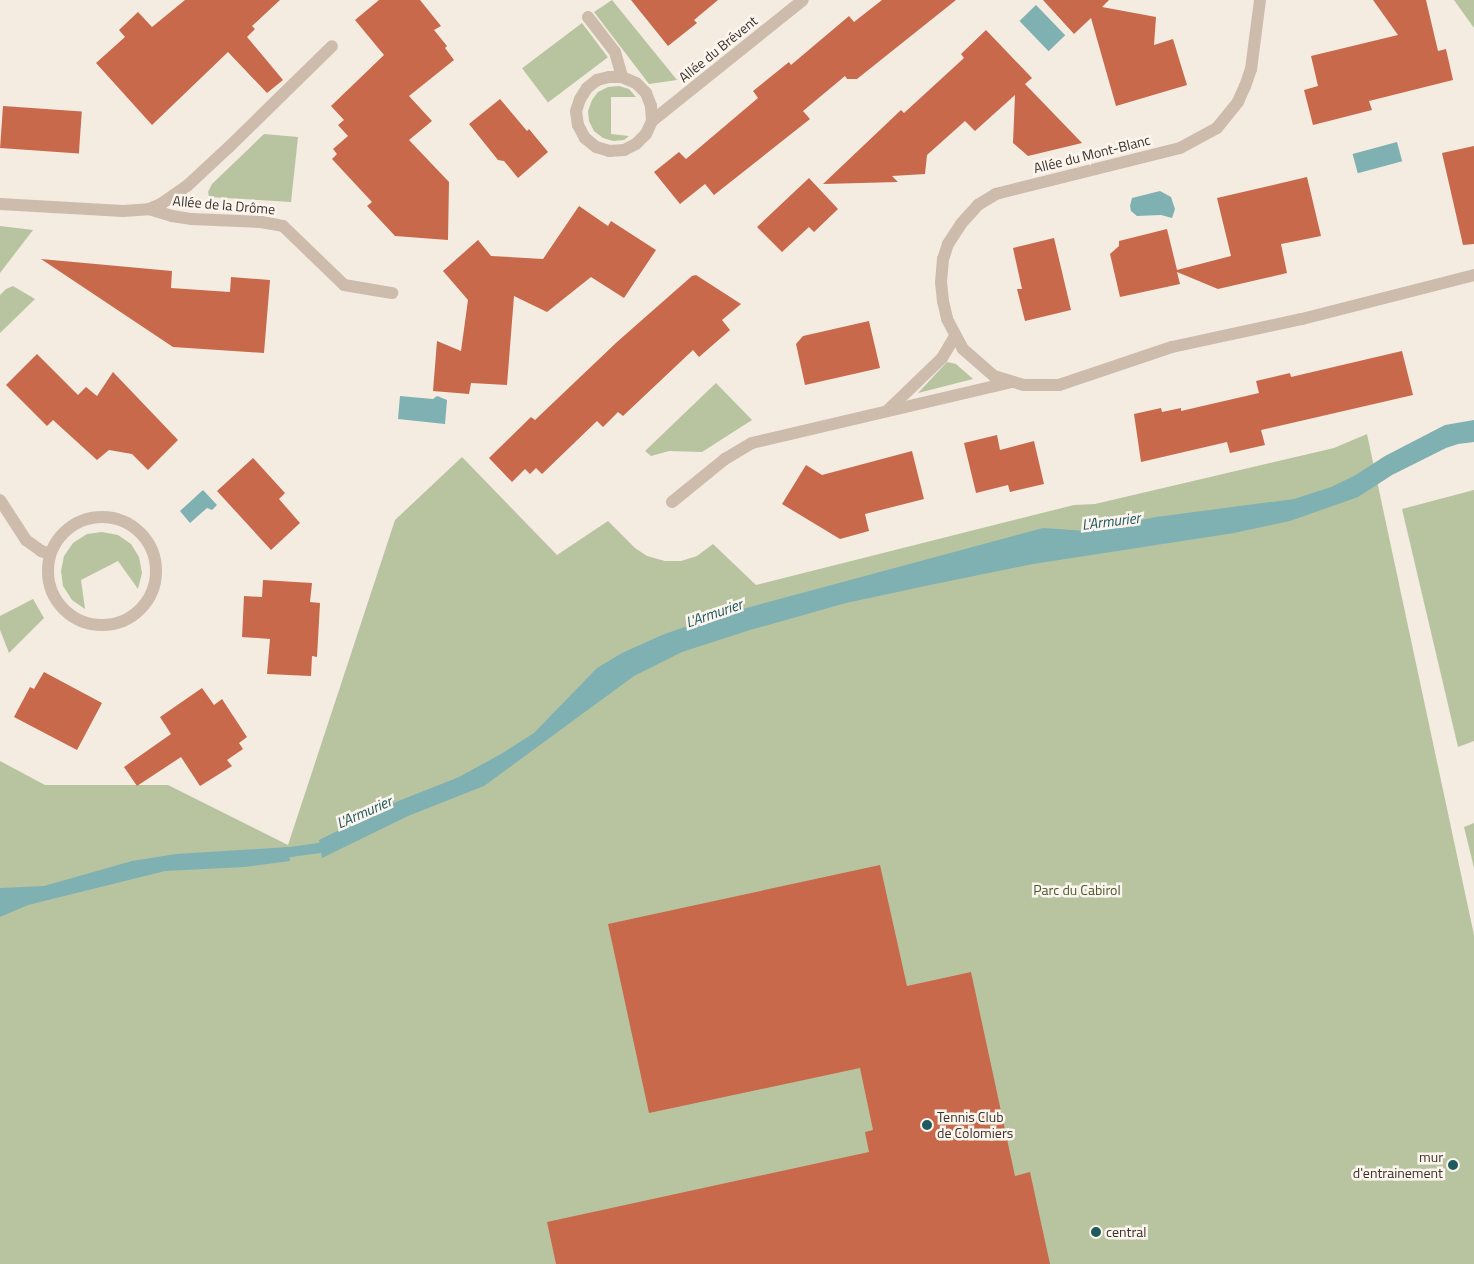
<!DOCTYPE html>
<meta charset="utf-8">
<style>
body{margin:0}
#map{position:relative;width:1474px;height:1264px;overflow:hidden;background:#f4ebe1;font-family:"Titillium Web",sans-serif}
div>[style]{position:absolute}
.green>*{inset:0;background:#b8c4a0;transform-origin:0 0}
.water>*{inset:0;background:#7fb0b2;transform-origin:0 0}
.stream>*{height:10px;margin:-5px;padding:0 5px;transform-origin:5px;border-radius:5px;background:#7fb0b2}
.building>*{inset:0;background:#c8694b;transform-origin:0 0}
.street>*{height:12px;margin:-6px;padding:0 6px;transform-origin:6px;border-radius:6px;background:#cdbbac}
.street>.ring{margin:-6px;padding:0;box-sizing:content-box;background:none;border:12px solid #cdbbac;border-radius:50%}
.dots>*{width:14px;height:14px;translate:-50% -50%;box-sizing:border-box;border:2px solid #fbf5ee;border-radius:50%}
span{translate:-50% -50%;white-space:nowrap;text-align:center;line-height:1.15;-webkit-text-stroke:5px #fbf5ee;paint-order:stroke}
.street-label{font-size:14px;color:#3b302b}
.park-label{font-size:14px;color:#4a5a2e}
.poi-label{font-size:14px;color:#3b302b}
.left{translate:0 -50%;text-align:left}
.right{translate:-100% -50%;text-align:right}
.water-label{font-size:15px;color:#1f5a5e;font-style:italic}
</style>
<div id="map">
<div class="green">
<i style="clip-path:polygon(612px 0,677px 80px,649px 84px,594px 12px)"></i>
<i style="clip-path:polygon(1454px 0,1474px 0,1474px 28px)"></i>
<i style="left:582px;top:23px;width:43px;height:75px;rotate:53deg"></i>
<i style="clip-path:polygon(619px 86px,629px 89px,636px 97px,611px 97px,611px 134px,629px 136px,624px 140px,613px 141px,603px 138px,594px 131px,589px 121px,588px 111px,592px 100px,598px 92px,608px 87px)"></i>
<i style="clip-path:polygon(264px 134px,298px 137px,291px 202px,209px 197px,208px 192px,212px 184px)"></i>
<i style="clip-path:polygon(0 226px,33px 230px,0 273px)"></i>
<i style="clip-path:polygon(13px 286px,35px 299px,0 333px,0 295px,6px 289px)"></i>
<i style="clip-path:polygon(947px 362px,956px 364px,973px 379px,918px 393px)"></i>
<i style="clip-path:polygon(716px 383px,752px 420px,702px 452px,669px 451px,651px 456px,645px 451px)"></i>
<i style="clip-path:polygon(1367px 434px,1474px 935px,1474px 1264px,0 1264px,0 761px,45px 785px,168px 785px,288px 845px,395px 520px,462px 457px,557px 555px,608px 521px,635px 548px,647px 556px,665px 561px,681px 561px,697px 556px,713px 544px,756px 585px,1074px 505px,1095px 504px,1334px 448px)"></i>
<i style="clip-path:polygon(1474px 490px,1474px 741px,1458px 747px,1402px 509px)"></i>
<i style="clip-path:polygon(102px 532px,118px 535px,131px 544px,139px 557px,142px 573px,138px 589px,118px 561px,81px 580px,85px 609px,72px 600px,63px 586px,61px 571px,64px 556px,73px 543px,87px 534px)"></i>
<i style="clip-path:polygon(33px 599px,44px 618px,9px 653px,0 630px,0 616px)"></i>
<i style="clip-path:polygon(1474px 823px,1474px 868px,1464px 827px)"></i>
</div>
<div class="water">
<i style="left:1036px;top:5px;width:42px;height:23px;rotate:46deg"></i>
<i style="left:1397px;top:142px;width:20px;height:46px;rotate:75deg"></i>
<i style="clip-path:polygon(1160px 191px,1171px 197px,1175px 209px,1172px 218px,1161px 215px,1137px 216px,1131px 211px,1130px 206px,1132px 198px)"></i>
<i style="clip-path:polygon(400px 396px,433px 399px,437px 396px,447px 400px,445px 424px,398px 419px)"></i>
<i style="clip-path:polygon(1474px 420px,1474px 442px,1458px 444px,1446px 448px,1392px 475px,1358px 497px,1290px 521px,1234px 533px,1033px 564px,930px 585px,846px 603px,750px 630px,682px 652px,634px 676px,484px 786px,408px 816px,322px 858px,319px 840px,396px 802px,459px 777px,501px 754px,534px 733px,597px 668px,622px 653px,662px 635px,713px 617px,1043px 528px,1087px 531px,1156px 517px,1294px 499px,1331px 487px,1354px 476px,1385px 456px,1445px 425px)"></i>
<i style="clip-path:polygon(203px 490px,217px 505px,212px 510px,207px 508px,190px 523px,180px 511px)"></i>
<i style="clip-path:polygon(288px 847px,290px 861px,244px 867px,165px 871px,28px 905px,0 917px,0 888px,44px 886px,132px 861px,176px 854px)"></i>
</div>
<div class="stream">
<i style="left:276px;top:854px;width:44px;rotate:-7.8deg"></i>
<i style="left:320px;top:848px;width:13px;rotate:-23deg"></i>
</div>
<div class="building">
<i style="clip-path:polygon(185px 0,280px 0,252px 26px,255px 29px,247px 37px,283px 80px,267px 93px,228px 52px,152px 125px,96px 63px,125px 37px,119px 30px,138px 12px,152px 27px)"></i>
<i style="clip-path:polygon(379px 0,420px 0,441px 26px,434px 30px,447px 46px,445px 48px,454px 60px,409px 96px,432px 121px,409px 140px,449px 182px,448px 240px,395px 236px,367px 206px,372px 202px,332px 159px,337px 154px,333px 149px,348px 136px,338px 125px,344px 120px,331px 106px,384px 55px,355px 20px)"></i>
<i style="clip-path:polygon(631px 0,718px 0,694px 20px,697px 23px,668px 46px)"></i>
<i style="clip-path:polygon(882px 0,956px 0,857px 79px,847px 79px,845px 76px,803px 111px,810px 119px,714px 195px,705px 184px,680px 204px,654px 172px,679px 152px,686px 159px,758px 98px,753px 91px,789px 62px,791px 65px,849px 16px,854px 22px)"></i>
<i style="clip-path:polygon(1043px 0,1109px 0,1102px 7px,1156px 17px,1154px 45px,1173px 39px,1187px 85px,1116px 106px,1091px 18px,1074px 34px)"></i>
<i style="clip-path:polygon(1373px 0,1426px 0,1438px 51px,1446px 49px,1453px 80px,1369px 101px,1372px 110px,1313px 125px,1304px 90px,1318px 86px,1311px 56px,1398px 35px)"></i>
<i style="clip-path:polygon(986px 30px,1032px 78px,1025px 84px,1082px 143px,1028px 156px,1013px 143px,1015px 95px,975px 131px,965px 121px,927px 155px,925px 174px,892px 176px,898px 182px,823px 184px,901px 110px,904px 113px,964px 58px,961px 54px)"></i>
<i style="clip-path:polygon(500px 99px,527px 131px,529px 129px,548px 152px,518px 178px,504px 161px,498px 160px,469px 124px)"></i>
<i style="left:3px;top:106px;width:79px;height:42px;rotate:4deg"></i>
<i style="clip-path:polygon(1474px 146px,1474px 244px,1463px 245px,1442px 153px)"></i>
<i style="clip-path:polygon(1307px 177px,1321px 236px,1281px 244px,1287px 273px,1218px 289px,1177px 272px,1180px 284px,1120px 297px,1110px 254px,1119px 246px,1119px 241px,1167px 229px,1177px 270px,1231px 256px,1217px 198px)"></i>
<i style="clip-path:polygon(809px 178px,838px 209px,814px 232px,809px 227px,782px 252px,757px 227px)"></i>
<i style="clip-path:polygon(579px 206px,608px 226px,611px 221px,656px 250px,624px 298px,591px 277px,547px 312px,514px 296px,507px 385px,471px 383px,469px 394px,433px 391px,437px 341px,461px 351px,468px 300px,443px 271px,478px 240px,491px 256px,543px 259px)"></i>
<i style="clip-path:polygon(1054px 238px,1071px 310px,1025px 321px,1017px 289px,1022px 289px,1013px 248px)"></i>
<i style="clip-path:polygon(41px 259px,172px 271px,171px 288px,230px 292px,231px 277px,270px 280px,264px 353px,173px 347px)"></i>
<i style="clip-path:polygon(696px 275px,741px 304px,722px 320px,730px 330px,699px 357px,693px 350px,623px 416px,618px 412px,603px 427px,597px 421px,542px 474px,536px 468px,530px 474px,525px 469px,512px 482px,489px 458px,531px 417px,535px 420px,617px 342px,692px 276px)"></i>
<i style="clip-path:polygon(869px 321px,880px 368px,805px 385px,796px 344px,803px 336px)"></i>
<i style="clip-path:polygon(1402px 351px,1413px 395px,1261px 430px,1265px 445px,1230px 453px,1227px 442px,1141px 462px,1134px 414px,1161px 408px,1162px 412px,1181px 408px,1181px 411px,1259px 393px,1256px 381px,1290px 373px,1291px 377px)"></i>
<i style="clip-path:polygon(37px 354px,78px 395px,86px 387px,97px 396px,113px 372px,178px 440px,148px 470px,132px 454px,109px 450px,97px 460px,53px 420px,47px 426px,6px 385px)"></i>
<i style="clip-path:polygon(997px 435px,1000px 450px,1034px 441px,1044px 484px,1010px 492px,1008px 485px,976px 493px,964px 443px)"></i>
<i style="clip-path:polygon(912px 451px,924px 499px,865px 514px,869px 531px,840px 539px,782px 504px,806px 465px,822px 475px)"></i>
<i style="clip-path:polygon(253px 458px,285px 493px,279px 499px,300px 523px,271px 550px,217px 491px)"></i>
<i style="clip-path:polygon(263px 580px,312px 583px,310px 602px,320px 603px,317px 657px,312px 656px,311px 676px,267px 674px,270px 639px,242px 637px,244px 596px,262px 597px)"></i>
<i style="clip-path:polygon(44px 672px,102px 703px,77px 750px,14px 717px,30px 687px,34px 689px)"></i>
<i style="clip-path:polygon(202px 688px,214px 705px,222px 699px,247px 737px,239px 743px,243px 749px,227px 760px,232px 766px,200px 786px,181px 757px,137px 786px,124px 767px,171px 734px,160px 717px)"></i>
<i style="clip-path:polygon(880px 865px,907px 986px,971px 972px,1015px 1176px,1030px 1172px,1050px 1264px,556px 1264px,547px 1222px,869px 1152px,865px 1132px,873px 1130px,860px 1068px,649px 1113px,608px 924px)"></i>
</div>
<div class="street">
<i style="left:1260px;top:0;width:70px;rotate:97.4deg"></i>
<i style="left:1251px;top:69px;width:18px;rotate:109deg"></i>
<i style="left:1245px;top:86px;width:17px;rotate:114deg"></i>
<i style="left:1238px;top:102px;width:33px;rotate:129deg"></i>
<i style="left:1217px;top:128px;width:42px;rotate:151.6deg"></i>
<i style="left:1180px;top:148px;width:190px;rotate:166deg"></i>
<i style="left:996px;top:194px;width:21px;rotate:149deg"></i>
<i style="left:978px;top:205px;width:25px;rotate:132deg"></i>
<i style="left:961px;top:224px;width:24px;rotate:123deg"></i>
<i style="left:948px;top:244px;width:16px;rotate:108deg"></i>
<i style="left:943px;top:259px;width:23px;rotate:95deg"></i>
<i style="left:941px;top:282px;width:19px;rotate:84deg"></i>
<i style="left:943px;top:301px;width:18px;rotate:77deg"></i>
<i style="left:947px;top:319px;width:34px;rotate:62deg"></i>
<i style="left:963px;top:349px;width:41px;rotate:41.1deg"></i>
<i style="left:994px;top:376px;width:31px;rotate:17deg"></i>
<i style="left:1024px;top:385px;width:35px"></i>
<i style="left:1059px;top:385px;width:119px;rotate:-18.6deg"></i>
<i style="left:1172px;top:347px;width:133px;rotate:-12.2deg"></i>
<i style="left:1302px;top:319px;width:178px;rotate:-14.3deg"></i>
<i style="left:588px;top:17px;width:44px;rotate:52.4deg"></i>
<i style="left:615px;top:52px;width:26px;rotate:74deg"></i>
<i style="left:652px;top:121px;width:15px;rotate:-94deg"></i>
<i style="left:651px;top:106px;width:14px;rotate:-111deg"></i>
<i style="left:646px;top:93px;width:14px;rotate:-135deg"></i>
<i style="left:636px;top:83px;width:15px;rotate:-157deg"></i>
<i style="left:622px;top:77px;width:13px;rotate:180deg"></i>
<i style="left:609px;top:77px;width:12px;rotate:166deg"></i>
<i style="left:597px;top:80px;width:13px;rotate:141deg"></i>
<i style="left:587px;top:88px;width:13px;rotate:122deg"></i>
<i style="left:580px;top:99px;width:13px;rotate:108deg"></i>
<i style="left:576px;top:111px;width:14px;rotate:82deg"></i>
<i style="left:578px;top:125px;width:15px;rotate:62deg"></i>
<i style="left:585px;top:138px;width:14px;rotate:39deg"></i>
<i style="left:596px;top:147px;width:14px;rotate:17deg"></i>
<i style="left:609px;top:151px;width:15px;rotate:-4deg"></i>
<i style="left:624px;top:150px;width:13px;rotate:-27deg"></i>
<i style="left:636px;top:144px;width:14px;rotate:-45deg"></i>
<i style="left:646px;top:134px;width:14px;rotate:-65deg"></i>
<i style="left:652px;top:121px;width:193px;rotate:-38.7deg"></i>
<i style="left:0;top:204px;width:123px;rotate:3.3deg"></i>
<i style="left:123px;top:211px;width:26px;rotate:-4deg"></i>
<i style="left:149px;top:209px;width:13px;rotate:-23deg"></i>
<i style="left:161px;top:204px;width:32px;rotate:-35deg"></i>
<i style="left:187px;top:186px;width:57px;rotate:-42.9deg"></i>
<i style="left:229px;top:147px;width:144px;rotate:-44.4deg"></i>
<i style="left:149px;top:209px;width:24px;rotate:17deg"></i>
<i style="left:172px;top:216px;width:20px;rotate:9deg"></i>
<i style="left:192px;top:219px;width:69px;rotate:2.5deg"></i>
<i style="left:261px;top:222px;width:22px;rotate:10deg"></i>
<i style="left:283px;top:226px;width:85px;rotate:44deg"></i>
<i style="left:344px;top:285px;width:49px;rotate:9.5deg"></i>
<i style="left:887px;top:411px;width:76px;rotate:-43.9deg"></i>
<i style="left:942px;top:358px;width:26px;rotate:-59deg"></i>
<i style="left:0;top:500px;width:48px;rotate:57deg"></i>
<i style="left:26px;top:540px;width:19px;rotate:36deg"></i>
<i style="left:41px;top:551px;width:9px;rotate:18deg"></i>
<i style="left:672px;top:502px;width:68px;rotate:-39.1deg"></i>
<i style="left:725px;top:459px;width:31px;rotate:-31deg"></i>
<i style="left:752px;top:443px;width:267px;rotate:-13.2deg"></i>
<i class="ring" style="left:48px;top:517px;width:96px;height:96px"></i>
</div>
<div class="dots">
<i style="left:927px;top:1125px;background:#1f5a5e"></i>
<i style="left:1453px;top:1165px;background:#1f5a5e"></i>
<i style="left:1096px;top:1232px;background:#1f5a5e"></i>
</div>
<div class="street-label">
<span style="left:718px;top:49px;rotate:-39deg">Allée du Brévent</span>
<span style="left:1092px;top:154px;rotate:-14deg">Allée du Mont-Blanc</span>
<span style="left:224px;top:205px;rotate:5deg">Allée de la Drôme</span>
</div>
<div class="park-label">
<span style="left:1077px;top:890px">Parc du Cabirol</span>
</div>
<div class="poi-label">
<span class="left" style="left:937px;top:1125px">Tennis Club<br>de Colomiers</span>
<span class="right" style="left:1443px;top:1165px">mur<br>d'entrainement</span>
<span class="left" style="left:1106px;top:1232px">central</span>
</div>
<div class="water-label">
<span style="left:1111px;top:521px;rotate:-7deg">L'Armurier</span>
<span style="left:714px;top:613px;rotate:-19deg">L'Armurier</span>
<span style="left:364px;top:812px;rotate:-24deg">L'Armurier</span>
</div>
</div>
